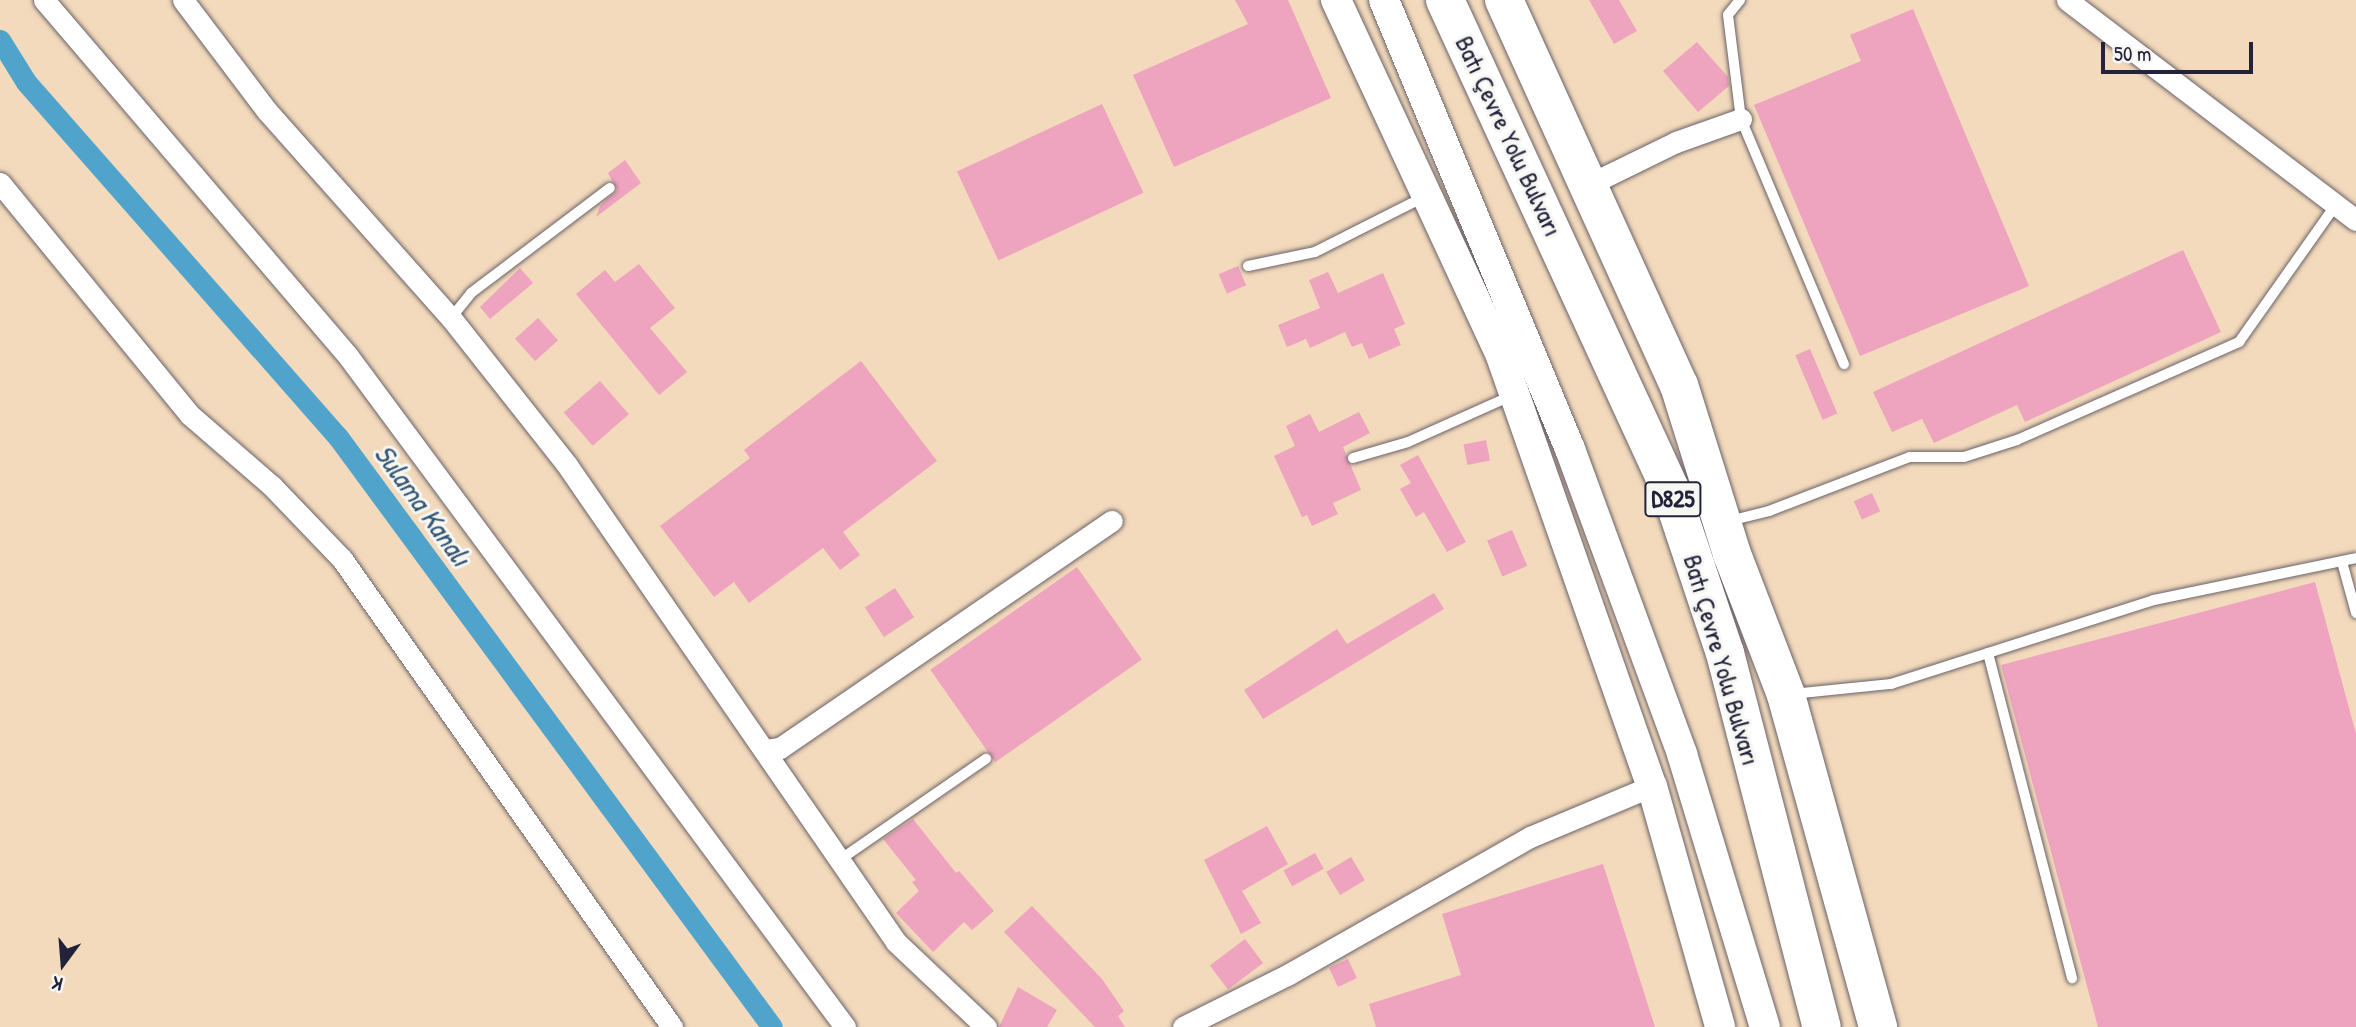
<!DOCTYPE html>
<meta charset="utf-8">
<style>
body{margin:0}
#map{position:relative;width:2356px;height:1027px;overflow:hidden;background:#f3dabc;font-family:"Patrick Hand",sans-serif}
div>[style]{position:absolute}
.canal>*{height:21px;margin:-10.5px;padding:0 10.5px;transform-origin:10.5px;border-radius:10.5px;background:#50a3cb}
.building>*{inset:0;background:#eea3be;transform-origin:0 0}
.roads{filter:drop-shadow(0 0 2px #6b6268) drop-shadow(0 0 2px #6b6268)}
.lane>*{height:10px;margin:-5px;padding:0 5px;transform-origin:5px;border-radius:5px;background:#fff}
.street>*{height:21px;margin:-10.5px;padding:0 10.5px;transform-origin:10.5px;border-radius:10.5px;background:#fff}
.secondary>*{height:30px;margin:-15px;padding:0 15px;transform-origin:15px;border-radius:15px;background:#fff}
.highway>*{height:38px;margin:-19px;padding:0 19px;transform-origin:19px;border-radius:19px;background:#fff}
span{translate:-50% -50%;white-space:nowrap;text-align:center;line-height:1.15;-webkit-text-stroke:6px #f6f6f2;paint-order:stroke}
.shield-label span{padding:2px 5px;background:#f6f6f2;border:2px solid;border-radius:5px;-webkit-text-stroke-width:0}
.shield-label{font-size:24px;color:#22223b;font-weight:700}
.street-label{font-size:26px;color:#22223b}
.water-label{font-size:28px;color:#345675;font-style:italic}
.north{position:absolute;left:28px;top:929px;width:70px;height:70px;-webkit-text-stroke:5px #f6f6f2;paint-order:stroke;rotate:196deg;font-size:19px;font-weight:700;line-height:28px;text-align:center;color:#22223b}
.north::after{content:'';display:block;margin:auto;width:24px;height:32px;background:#22223b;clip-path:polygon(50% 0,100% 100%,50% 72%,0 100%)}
.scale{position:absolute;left:2101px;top:42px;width:152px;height:32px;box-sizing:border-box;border:4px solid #22223b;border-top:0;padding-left:9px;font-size:21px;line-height:24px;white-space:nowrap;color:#22223b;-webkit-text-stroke:5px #f6f6f2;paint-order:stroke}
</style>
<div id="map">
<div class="canal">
<i style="left:0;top:40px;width:49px;rotate:58.2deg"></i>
<i style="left:26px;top:82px;width:473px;rotate:48.7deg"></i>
<i style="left:338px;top:437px;width:732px;rotate:53.66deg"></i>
</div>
<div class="building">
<i style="clip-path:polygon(1235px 0,1288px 0,1331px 98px,1174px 167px,1133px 75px,1248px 24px)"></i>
<i style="clip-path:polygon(1589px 0,1619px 0,1637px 31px,1614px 44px)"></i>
<i style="clip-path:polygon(1913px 9px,2029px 286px,1860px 356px,1754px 105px,1861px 61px,1850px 35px)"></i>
<i style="clip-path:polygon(1697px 42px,1728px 77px,1729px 86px,1698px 112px,1663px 71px)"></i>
<i style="left:1102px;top:104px;width:98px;height:160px;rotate:65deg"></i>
<i style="clip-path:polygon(625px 160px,641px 183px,596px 217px,600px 206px,617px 190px,608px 173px)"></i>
<i style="clip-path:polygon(2183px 250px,2221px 332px,2025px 422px,2017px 405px,1934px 443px,1922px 419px,1892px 432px,1873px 392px)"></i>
<i style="clip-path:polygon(639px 264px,675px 308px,650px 328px,687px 372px,659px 395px,576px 294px,605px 270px,615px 282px)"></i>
<i style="left:1238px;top:266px;width:21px;height:21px;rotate:67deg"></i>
<i style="clip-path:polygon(520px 268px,533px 283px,490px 319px,480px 307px)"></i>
<i style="clip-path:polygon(1328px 272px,1338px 293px,1383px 273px,1405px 324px,1394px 329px,1401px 345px,1369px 359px,1362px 343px,1352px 347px,1345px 332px,1310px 348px,1306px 339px,1287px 347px,1278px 325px,1320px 308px,1309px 280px)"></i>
<i style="left:538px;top:318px;width:30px;height:31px;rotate:48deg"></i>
<i style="left:1810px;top:349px;width:70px;height:16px;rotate:67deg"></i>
<i style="clip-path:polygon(861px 361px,937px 461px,843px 532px,860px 555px,840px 570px,823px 548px,749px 603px,734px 582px,714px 597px,660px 526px,750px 458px,744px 450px)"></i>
<i style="left:600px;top:381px;width:44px;height:48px;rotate:49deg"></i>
<i style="clip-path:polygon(1359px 412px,1370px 433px,1343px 447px,1361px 490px,1333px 503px,1338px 514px,1312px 526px,1307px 515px,1302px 517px,1274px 456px,1295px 446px,1286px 426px,1310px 414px,1319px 432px)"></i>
<i style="left:1486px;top:440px;width:21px;height:23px;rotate:79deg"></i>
<i style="clip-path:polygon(1418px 455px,1466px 542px,1447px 552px,1424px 512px,1416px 517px,1400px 489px,1411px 483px,1400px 465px)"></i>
<i style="left:1872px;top:493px;width:20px;height:20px;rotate:66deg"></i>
<i style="left:1512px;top:530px;width:39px;height:27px;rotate:67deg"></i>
<i style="left:1077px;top:567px;width:113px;height:179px;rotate:55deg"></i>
<i style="clip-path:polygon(2315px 582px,2356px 734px,2356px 1027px,2098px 1027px,2001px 665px)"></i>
<i style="left:895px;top:588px;width:35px;height:36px;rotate:57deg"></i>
<i style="clip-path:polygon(1434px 593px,1444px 609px,1263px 719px,1244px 690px,1337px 629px,1347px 644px)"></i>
<i style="clip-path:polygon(913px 819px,956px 873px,959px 871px,994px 911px,972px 930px,964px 922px,933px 952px,896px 913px,919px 891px,912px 882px,916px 880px,883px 839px)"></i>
<i style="clip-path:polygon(1267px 826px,1288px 864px,1242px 891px,1261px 923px,1241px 934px,1204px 860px)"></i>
<i style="left:1315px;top:853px;width:18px;height:36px;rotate:61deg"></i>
<i style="left:1351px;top:857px;width:27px;height:29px;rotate:59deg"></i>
<i style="clip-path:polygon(1603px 864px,1655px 1027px,1376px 1027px,1369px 1004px,1461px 975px,1442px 914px)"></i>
<i style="clip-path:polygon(1032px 906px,1102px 979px,1124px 1011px,1118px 1016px,1125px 1027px,1095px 1027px,1004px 932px)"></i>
<i style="left:1245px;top:939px;width:30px;height:44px;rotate:53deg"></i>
<i style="left:1348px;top:959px;width:21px;height:21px;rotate:65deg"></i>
<i style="clip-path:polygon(1018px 987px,1057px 1010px,1047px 1027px,999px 1027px)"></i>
</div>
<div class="roads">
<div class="lane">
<i style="left:1740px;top:0;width:19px;rotate:129deg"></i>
<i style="left:1728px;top:15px;width:105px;rotate:82.9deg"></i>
<i style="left:1741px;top:119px;width:266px;rotate:67.2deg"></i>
<i style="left:1248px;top:266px;width:68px;rotate:-11.8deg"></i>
<i style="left:1315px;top:252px;width:122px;rotate:-26.8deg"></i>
<i style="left:451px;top:318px;width:32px;rotate:-51deg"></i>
<i style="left:471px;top:293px;width:174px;rotate:-37.1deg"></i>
<i style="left:1353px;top:458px;width:57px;rotate:-16.2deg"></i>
<i style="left:1408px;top:442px;width:115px;rotate:-24.1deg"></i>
<i style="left:1729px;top:521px;width:41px;rotate:-14deg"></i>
<i style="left:1769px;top:511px;width:151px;rotate:-21deg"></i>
<i style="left:1910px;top:457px;width:54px"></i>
<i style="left:1964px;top:457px;width:56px;rotate:-17.8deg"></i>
<i style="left:2017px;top:440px;width:243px;rotate:-23.8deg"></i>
<i style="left:2239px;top:342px;width:170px;rotate:-54.8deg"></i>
<i style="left:2342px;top:562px;width:53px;rotate:74.6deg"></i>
<i style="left:1988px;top:653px;width:336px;rotate:75.5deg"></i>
<i style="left:1792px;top:694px;width:100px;rotate:-5.8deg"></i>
<i style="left:1891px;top:684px;width:276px;rotate:-17.7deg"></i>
<i style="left:2154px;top:600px;width:206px;rotate:-11.7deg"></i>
<i style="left:838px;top:861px;width:180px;rotate:-34.6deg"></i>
</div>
<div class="street">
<i style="left:44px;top:0;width:468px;rotate:49.5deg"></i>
<i style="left:348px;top:356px;width:835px;rotate:53.47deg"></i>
<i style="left:183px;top:0;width:139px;rotate:52.9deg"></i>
<i style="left:267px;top:111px;width:277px;rotate:48.4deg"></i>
<i style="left:451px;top:318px;width:187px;rotate:51.7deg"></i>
<i style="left:567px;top:465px;width:579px;rotate:55.4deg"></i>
<i style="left:896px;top:942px;width:124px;rotate:43.4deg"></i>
<i style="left:2067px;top:0;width:363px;rotate:37.3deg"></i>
<i style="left:0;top:183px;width:300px;rotate:50.7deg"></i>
<i style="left:190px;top:415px;width:108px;rotate:40.9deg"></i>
<i style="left:272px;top:486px;width:101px;rotate:46.2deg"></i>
<i style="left:342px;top:559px;width:573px;rotate:54.81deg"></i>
<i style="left:1590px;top:184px;width:96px;rotate:-26deg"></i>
<i style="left:1676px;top:142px;width:69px;rotate:-19.5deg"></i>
<i style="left:765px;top:750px;width:15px;rotate:-8deg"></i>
<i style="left:780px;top:748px;width:402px;rotate:-34.4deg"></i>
<i style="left:1183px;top:1027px;width:119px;rotate:-26.6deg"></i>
<i style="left:1289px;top:974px;width:277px;rotate:-29.6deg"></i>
<i style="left:1530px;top:837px;width:132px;rotate:-22.7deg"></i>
</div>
<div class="secondary">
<i style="left:1336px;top:0;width:392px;rotate:65.1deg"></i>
<i style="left:1501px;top:356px;width:456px;rotate:70.7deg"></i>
<i style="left:1652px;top:786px;width:250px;rotate:74.2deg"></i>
<i style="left:1384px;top:0;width:486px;rotate:67.5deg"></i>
<i style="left:1570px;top:449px;width:325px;rotate:69.8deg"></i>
<i style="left:1682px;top:754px;width:285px;rotate:73.1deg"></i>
</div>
<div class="highway">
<i style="left:1445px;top:0;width:538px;rotate:65.29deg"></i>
<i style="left:1670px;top:489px;width:173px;rotate:71.5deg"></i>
<i style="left:1725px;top:653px;width:386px;rotate:75.5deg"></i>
<i style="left:1504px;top:0;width:423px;rotate:65.6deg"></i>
<i style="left:1679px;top:385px;width:177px;rotate:72.6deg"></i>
<i style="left:1732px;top:554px;width:151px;rotate:69deg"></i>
<i style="left:1786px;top:695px;width:345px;rotate:74.5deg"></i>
</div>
</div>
<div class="shield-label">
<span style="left:1673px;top:499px">D825</span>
</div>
<div class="street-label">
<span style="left:1509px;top:136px;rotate:65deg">Batı Çevre Yolu Bulvarı</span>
<span style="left:1722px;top:660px;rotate:74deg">Batı Çevre Yolu Bulvarı</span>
</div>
<div class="water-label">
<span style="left:423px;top:505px;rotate:54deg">Sulama Kanalı</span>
</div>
<div class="north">K</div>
<div class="scale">50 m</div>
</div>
